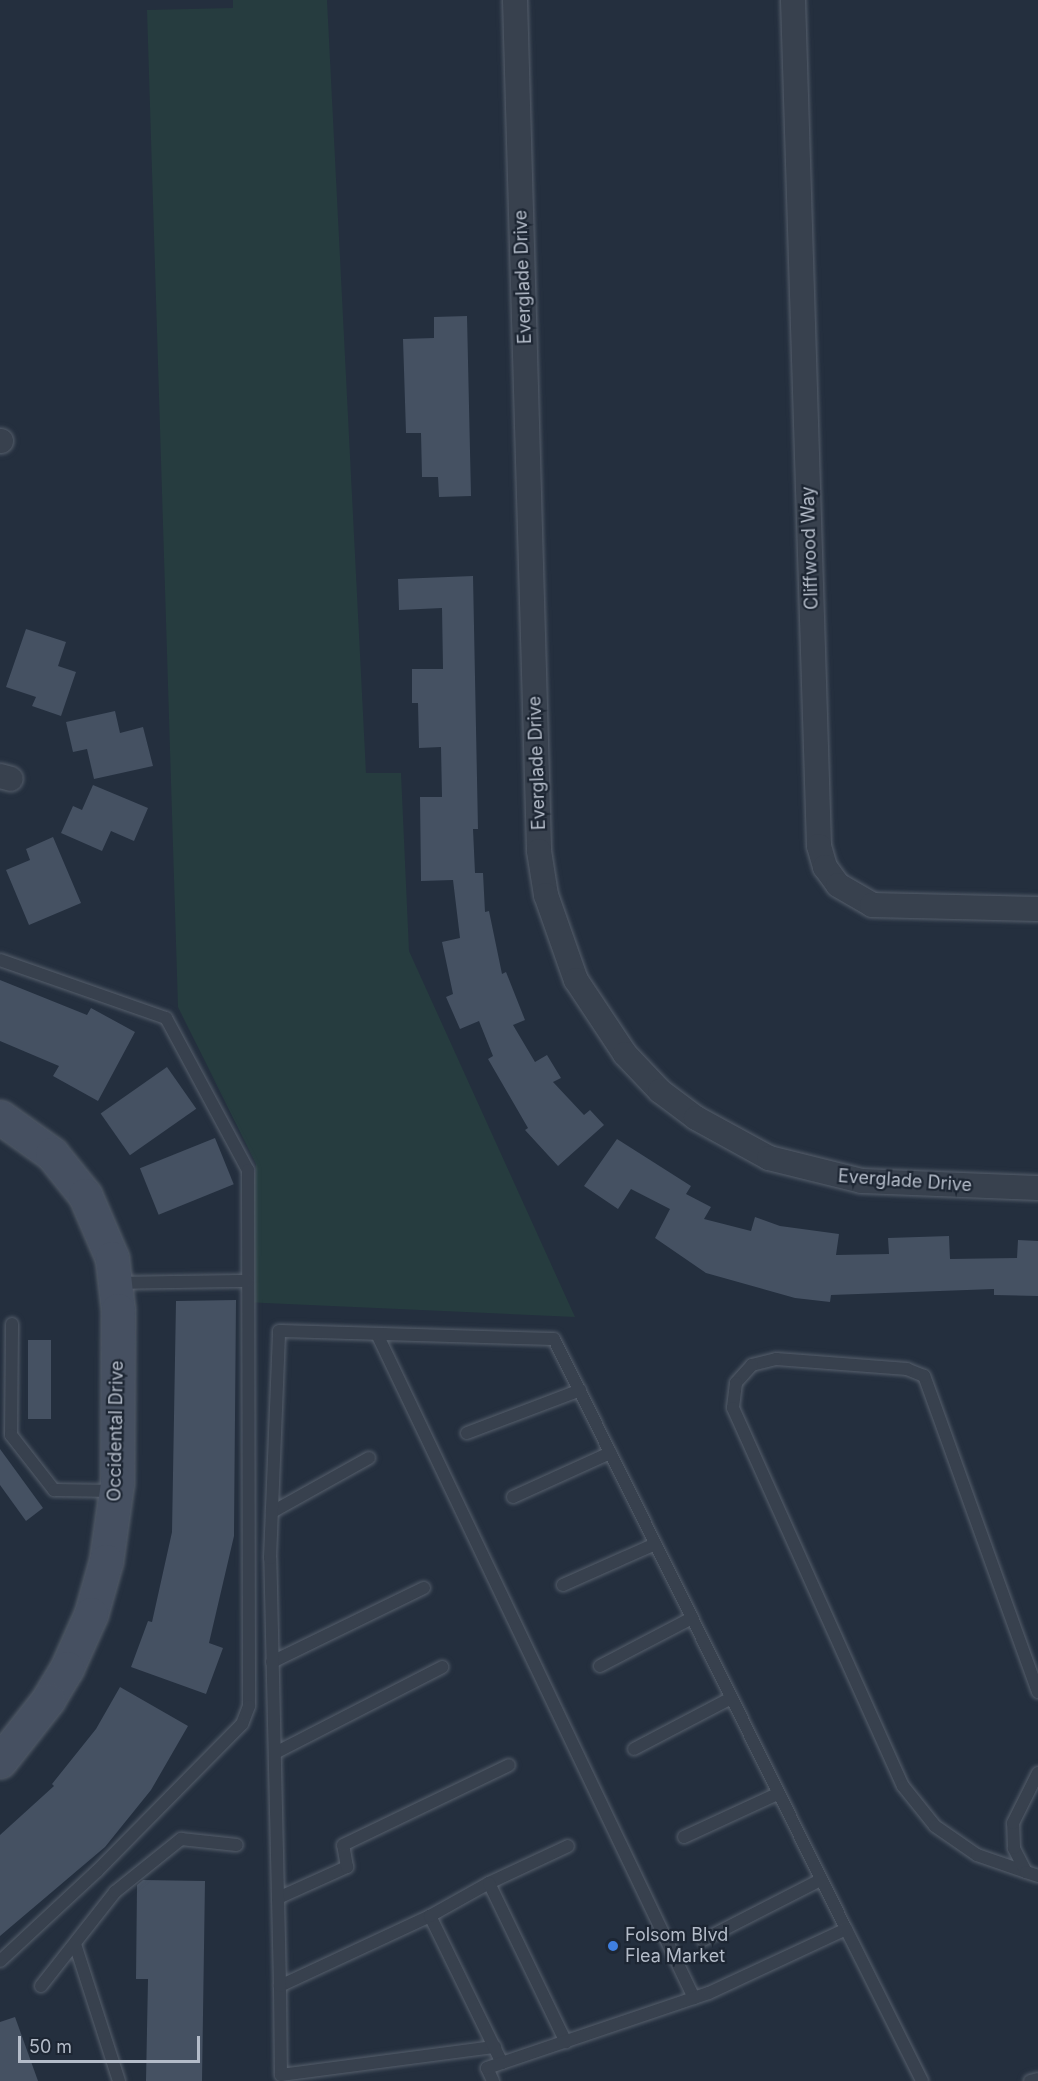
<!DOCTYPE html>
<style>
body{margin:0}
#map{position:relative;width:1038px;height:2081px;overflow:hidden;background:#242f3e;font-family:Inter,sans-serif}
div>[style]{position:absolute}
.green>*{inset:0;background:#263c3f}
.building>*{inset:0;background:#455162;transform-origin:0 0}
.roads{filter:drop-shadow(0 0 2px #565f6c) drop-shadow(0 0 2px #565f6c)}
.lane>*{height:12px;margin:-6px;padding:0 6px;transform-origin:6px;border-radius:6px;background:#38414e}
.street>*{height:24px;margin:-12px;padding:0 12px;transform-origin:12px;border-radius:12px;background:#38414e}
.secondary>*{height:33px;margin:-16.5px;padding:0 16.5px;transform-origin:16.5px;border-radius:16.5px;background:#465061}
.dots>*{width:16px;height:16px;translate:-50% -50%;box-sizing:border-box;border:3px solid #1d2633;border-radius:50%}
span{translate:-50% -50%;white-space:nowrap;text-align:center;line-height:1.15;-webkit-text-stroke:4.5px #1d2633;paint-order:stroke}
.street-label{font-size:18px;color:#b4bcc9}
.poi-label{font-size:18px;color:#b4bcc9}
.left{translate:0 -50%;text-align:left}
.scale{position:absolute;left:18px;top:2036px;width:182px;height:27px;box-sizing:border-box;border:3px solid #b4bcc9;border-top:0;padding-left:8px;font-size:18px;line-height:21px;white-space:nowrap;color:#b4bcc9;-webkit-text-stroke:4px #1d2633;paint-order:stroke}
</style>
<div id="map">
<div class="green">
<i style="clip-path:polygon(233px 0,327px 0,366px 773px,401px 773px,409px 951px,575px 1317px,242px 1302px,256px 1164px,178px 1007px,147px 10px,233px 8px)"></i>
</div>
<div class="building">
<i style="clip-path:polygon(467px 316px,471px 496px,439px 497px,438px 477px,422px 477px,421px 433px,406px 433px,403px 339px,434px 338px,434px 317px)"></i>
<i style="clip-path:polygon(473px 576px,478px 829px,473px 829px,475px 873px,483px 873px,485px 912px,489px 911px,502px 974px,506px 972px,525px 1020px,513px 1025px,535px 1062px,547px 1055px,561px 1078px,553px 1082px,584px 1115px,590px 1110px,604px 1125px,558px 1166px,525px 1130px,528px 1128px,488px 1059px,493px 1056px,479px 1021px,460px 1029px,446px 997px,453px 994px,442px 942px,460px 938px,453px 880px,421px 881px,420px 797px,442px 797px,441px 747px,419px 748px,418px 703px,412px 703px,412px 669px,443px 669px,442px 608px,399px 610px,398px 579px)"></i>
<i style="clip-path:polygon(26px 629px,66px 642px,58px 666px,76px 672px,61px 716px,32px 706px,36px 697px,6px 687px)"></i>
<i style="clip-path:polygon(115px 711px,120px 733px,143px 727px,153px 766px,94px 779px,87px 749px,73px 752px,66px 722px)"></i>
<i style="clip-path:polygon(93px 785px,148px 808px,134px 841px,111px 831px,102px 851px,61px 833px,73px 806px,82px 810px)"></i>
<i style="clip-path:polygon(53px 837px,81px 903px,29px 925px,6px 870px,30px 860px,26px 849px)"></i>
<i style="clip-path:polygon(0 980px,87px 1015px,91px 1008px,135px 1032px,98px 1101px,53px 1076px,59px 1066px,0 1041px)"></i>
<i style="left:167px;top:1067px;width:51px;height:81px;rotate:55deg"></i>
<i style="left:215px;top:1138px;width:50px;height:81px;rotate:68deg"></i>
<i style="clip-path:polygon(617px 1139px,691px 1186px,686px 1194px,711px 1207px,704px 1219px,751px 1231px,755px 1217px,780px 1226px,839px 1234px,836px 1255px,889px 1254px,888px 1238px,949px 1236px,950px 1259px,1017px 1258px,1018px 1240px,1038px 1241px,1038px 1296px,994px 1295px,994px 1289px,831px 1295px,830px 1302px,795px 1298px,706px 1273px,655px 1238px,670px 1209px,631px 1189px,618px 1209px,584px 1186px)"></i>
<i style="clip-path:polygon(236px 1300px,234px 1536px,209px 1643px,223px 1648px,206px 1694px,131px 1667px,148px 1621px,152px 1622px,172px 1532px,176px 1301px)"></i>
<i style="left:28px;top:1340px;width:23px;height:79px"></i>
<i style="clip-path:polygon(0 1449px,43px 1508px,26px 1521px,0 1485px)"></i>
<i style="clip-path:polygon(120px 1687px,188px 1726px,151px 1790px,105px 1847px,0 1936px,0 1835px,54px 1786px,52px 1784px,96px 1729px)"></i>
<i style="clip-path:polygon(143px 1880px,205px 1881px,202px 2081px,146px 2081px,148px 1979px,136px 1979px,137px 1885px)"></i>
<i style="clip-path:polygon(15px 2017px,38px 2081px,0 2081px,0 2022px)"></i>
</div>
<div class="roads">
<div class="lane">
<i style="left:0;top:960px;width:176px;rotate:19.3deg"></i>
<i style="left:166px;top:1018px;width:173px;rotate:61.7deg"></i>
<i style="left:248px;top:1170px;width:536px;rotate:89.89deg"></i>
<i style="left:249px;top:1706px;width:19px;rotate:111deg"></i>
<i style="left:242px;top:1724px;width:206px;rotate:134.6deg"></i>
<i style="left:97px;top:1871px;width:132px;rotate:137.1deg"></i>
<i style="left:117px;top:1283px;width:131px;rotate:-0.9deg"></i>
<i style="left:12px;top:1324px;width:111px;rotate:90.5deg"></i>
<i style="left:11px;top:1435px;width:70px;rotate:52deg"></i>
<i style="left:54px;top:1490px;width:61px;rotate:0.9deg"></i>
<i style="left:377px;top:1334px;width:736px;rotate:64.48deg"></i>
<i style="left:467px;top:1433px;width:121px;rotate:-20.8deg"></i>
<i style="left:513px;top:1497px;width:107px;rotate:-24.4deg"></i>
<i style="left:272px;top:1512px;width:111px;rotate:-29.1deg"></i>
<i style="left:563px;top:1585px;width:101px;rotate:-24deg"></i>
<i style="left:272px;top:1662px;width:169px;rotate:-26deg"></i>
<i style="left:600px;top:1666px;width:104px;rotate:-27.6deg"></i>
<i style="left:1038px;top:1692px;width:336px;rotate:-109.8deg"></i>
<i style="left:924px;top:1376px;width:18px;rotate:-158deg"></i>
<i style="left:907px;top:1369px;width:131px;rotate:-175.6deg"></i>
<i style="left:776px;top:1359px;width:25px;rotate:166deg"></i>
<i style="left:752px;top:1365px;width:24px;rotate:132deg"></i>
<i style="left:736px;top:1383px;width:25px;rotate:97deg"></i>
<i style="left:733px;top:1408px;width:414px;rotate:65.8deg"></i>
<i style="left:903px;top:1786px;width:51px;rotate:51.3deg"></i>
<i style="left:935px;top:1826px;width:51px;rotate:34.6deg"></i>
<i style="left:977px;top:1855px;width:52px;rotate:19.1deg"></i>
<i style="left:1026px;top:1872px;width:27px;rotate:-117deg"></i>
<i style="left:1014px;top:1848px;width:25px;rotate:-92deg"></i>
<i style="left:1013px;top:1823px;width:56px;rotate:-63.4deg"></i>
<i style="left:634px;top:1749px;width:110px;rotate:-27.7deg"></i>
<i style="left:275px;top:1753px;width:188px;rotate:-27.2deg"></i>
<i style="left:684px;top:1837px;width:102px;rotate:-24.8deg"></i>
<i style="left:1026px;top:1872px;width:13px;rotate:18deg"></i>
<i style="left:489px;top:1883px;width:87px;rotate:-25.1deg"></i>
<i style="left:278px;top:1898px;width:76px;rotate:-24.2deg"></i>
<i style="left:347px;top:1867px;width:22px;rotate:-100deg"></i>
<i style="left:343px;top:1845px;width:184px;rotate:-25.7deg"></i>
<i style="left:430px;top:1916px;width:166px;rotate:155deg"></i>
<i style="left:280px;top:1986px;width:89px;rotate:89.4deg"></i>
<i style="left:281px;top:2075px;width:216px;rotate:-7.5deg"></i>
<i style="left:703px;top:1940px;width:131px;rotate:-27.1deg"></i>
<i style="left:75px;top:1944px;width:144px;rotate:72.2deg"></i>
<i style="left:41px;top:1986px;width:120px;rotate:-51.8deg"></i>
<i style="left:115px;top:1892px;width:85px;rotate:-38.8deg"></i>
<i style="left:181px;top:1839px;width:56px;rotate:6.1deg"></i>
<i style="left:280px;top:1986px;width:428px;rotate:-91.3deg"></i>
<i style="left:270px;top:1558px;width:227px;rotate:-87.7deg"></i>
<i style="left:279px;top:1331px;width:275px;rotate:1.7deg"></i>
<i style="left:554px;top:1339px;width:658px;rotate:63.67deg"></i>
<i style="left:502px;top:2063px;width:164px;rotate:-116.1deg"></i>
<i style="left:430px;top:1916px;width:68px;rotate:-29.2deg"></i>
<i style="left:489px;top:1883px;width:177px;rotate:64.2deg"></i>
<i style="left:493px;top:2081px;width:14px;rotate:-115deg"></i>
<i style="left:487px;top:2068px;width:234px;rotate:-18.7deg"></i>
<i style="left:709px;top:1993px;width:151px;rotate:-25deg"></i>
<i style="left:846px;top:1929px;width:170px;rotate:63.4deg"></i>
<i style="left:1030px;top:2081px;width:8px;rotate:-14deg"></i>
</div>
<div class="street">
<i style="left:515px;top:0;width:851px;rotate:88.38deg"></i>
<i style="left:539px;top:851px;width:45px;rotate:81deg"></i>
<i style="left:546px;top:895px;width:90px;rotate:70.6deg"></i>
<i style="left:576px;top:980px;width:89px;rotate:56.5deg"></i>
<i style="left:625px;top:1054px;width:51px;rotate:46.6deg"></i>
<i style="left:660px;top:1091px;width:45px;rotate:36.9deg"></i>
<i style="left:696px;top:1118px;width:83px;rotate:28.7deg"></i>
<i style="left:769px;top:1158px;width:96px;rotate:13.9deg"></i>
<i style="left:862px;top:1181px;width:176px;rotate:2.3deg"></i>
<i style="left:793px;top:0;width:846px;rotate:88.24deg"></i>
<i style="left:819px;top:846px;width:22px;rotate:74deg"></i>
<i style="left:825px;top:867px;width:22px;rotate:54deg"></i>
<i style="left:838px;top:885px;width:39px;rotate:30deg"></i>
<i style="left:872px;top:905px;width:166px;rotate:1.4deg"></i>
<i style="left:0;top:441px;width:1px"></i>
<i style="left:0;top:776px;width:11px;rotate:15deg"></i>
</div>
<div class="secondary">
<i style="left:0;top:1117px;width:64px;rotate:35.4deg"></i>
<i style="left:52px;top:1154px;width:53px;rotate:51.2deg"></i>
<i style="left:85px;top:1195px;width:69px;rotate:66.8deg"></i>
<i style="left:112px;top:1258px;width:52px;rotate:83.4deg"></i>
<i style="left:118px;top:1310px;width:173px;rotate:90.3deg"></i>
<i style="left:117px;top:1483px;width:79px;rotate:98deg"></i>
<i style="left:106px;top:1561px;width:55px;rotate:105.8deg"></i>
<i style="left:91px;top:1614px;width:59px;rotate:114deg"></i>
<i style="left:67px;top:1668px;width:37px;rotate:121deg"></i>
<i style="left:48px;top:1700px;width:78px;rotate:128.2deg"></i>
</div>
</div>
<div class="dots">
<i style="left:613px;top:1946px;background:#3f7fe0"></i>
</div>
<div class="street-label">
<span style="left:523px;top:277px;rotate:-92deg">Everglade Drive</span>
<span style="left:810px;top:548px;rotate:-92deg">Cliffwood Way</span>
<span style="left:537px;top:763px;rotate:-92deg">Everglade Drive</span>
<span style="left:905px;top:1181px;rotate:4deg">Everglade Drive</span>
<span style="left:116px;top:1431px;rotate:-89deg">Occidental Drive</span>
</div>
<div class="poi-label">
<span class="left" style="left:625px;top:1946px">Folsom Blvd<br>Flea Market</span>
</div>
<div class="scale">50 m</div>
</div>
